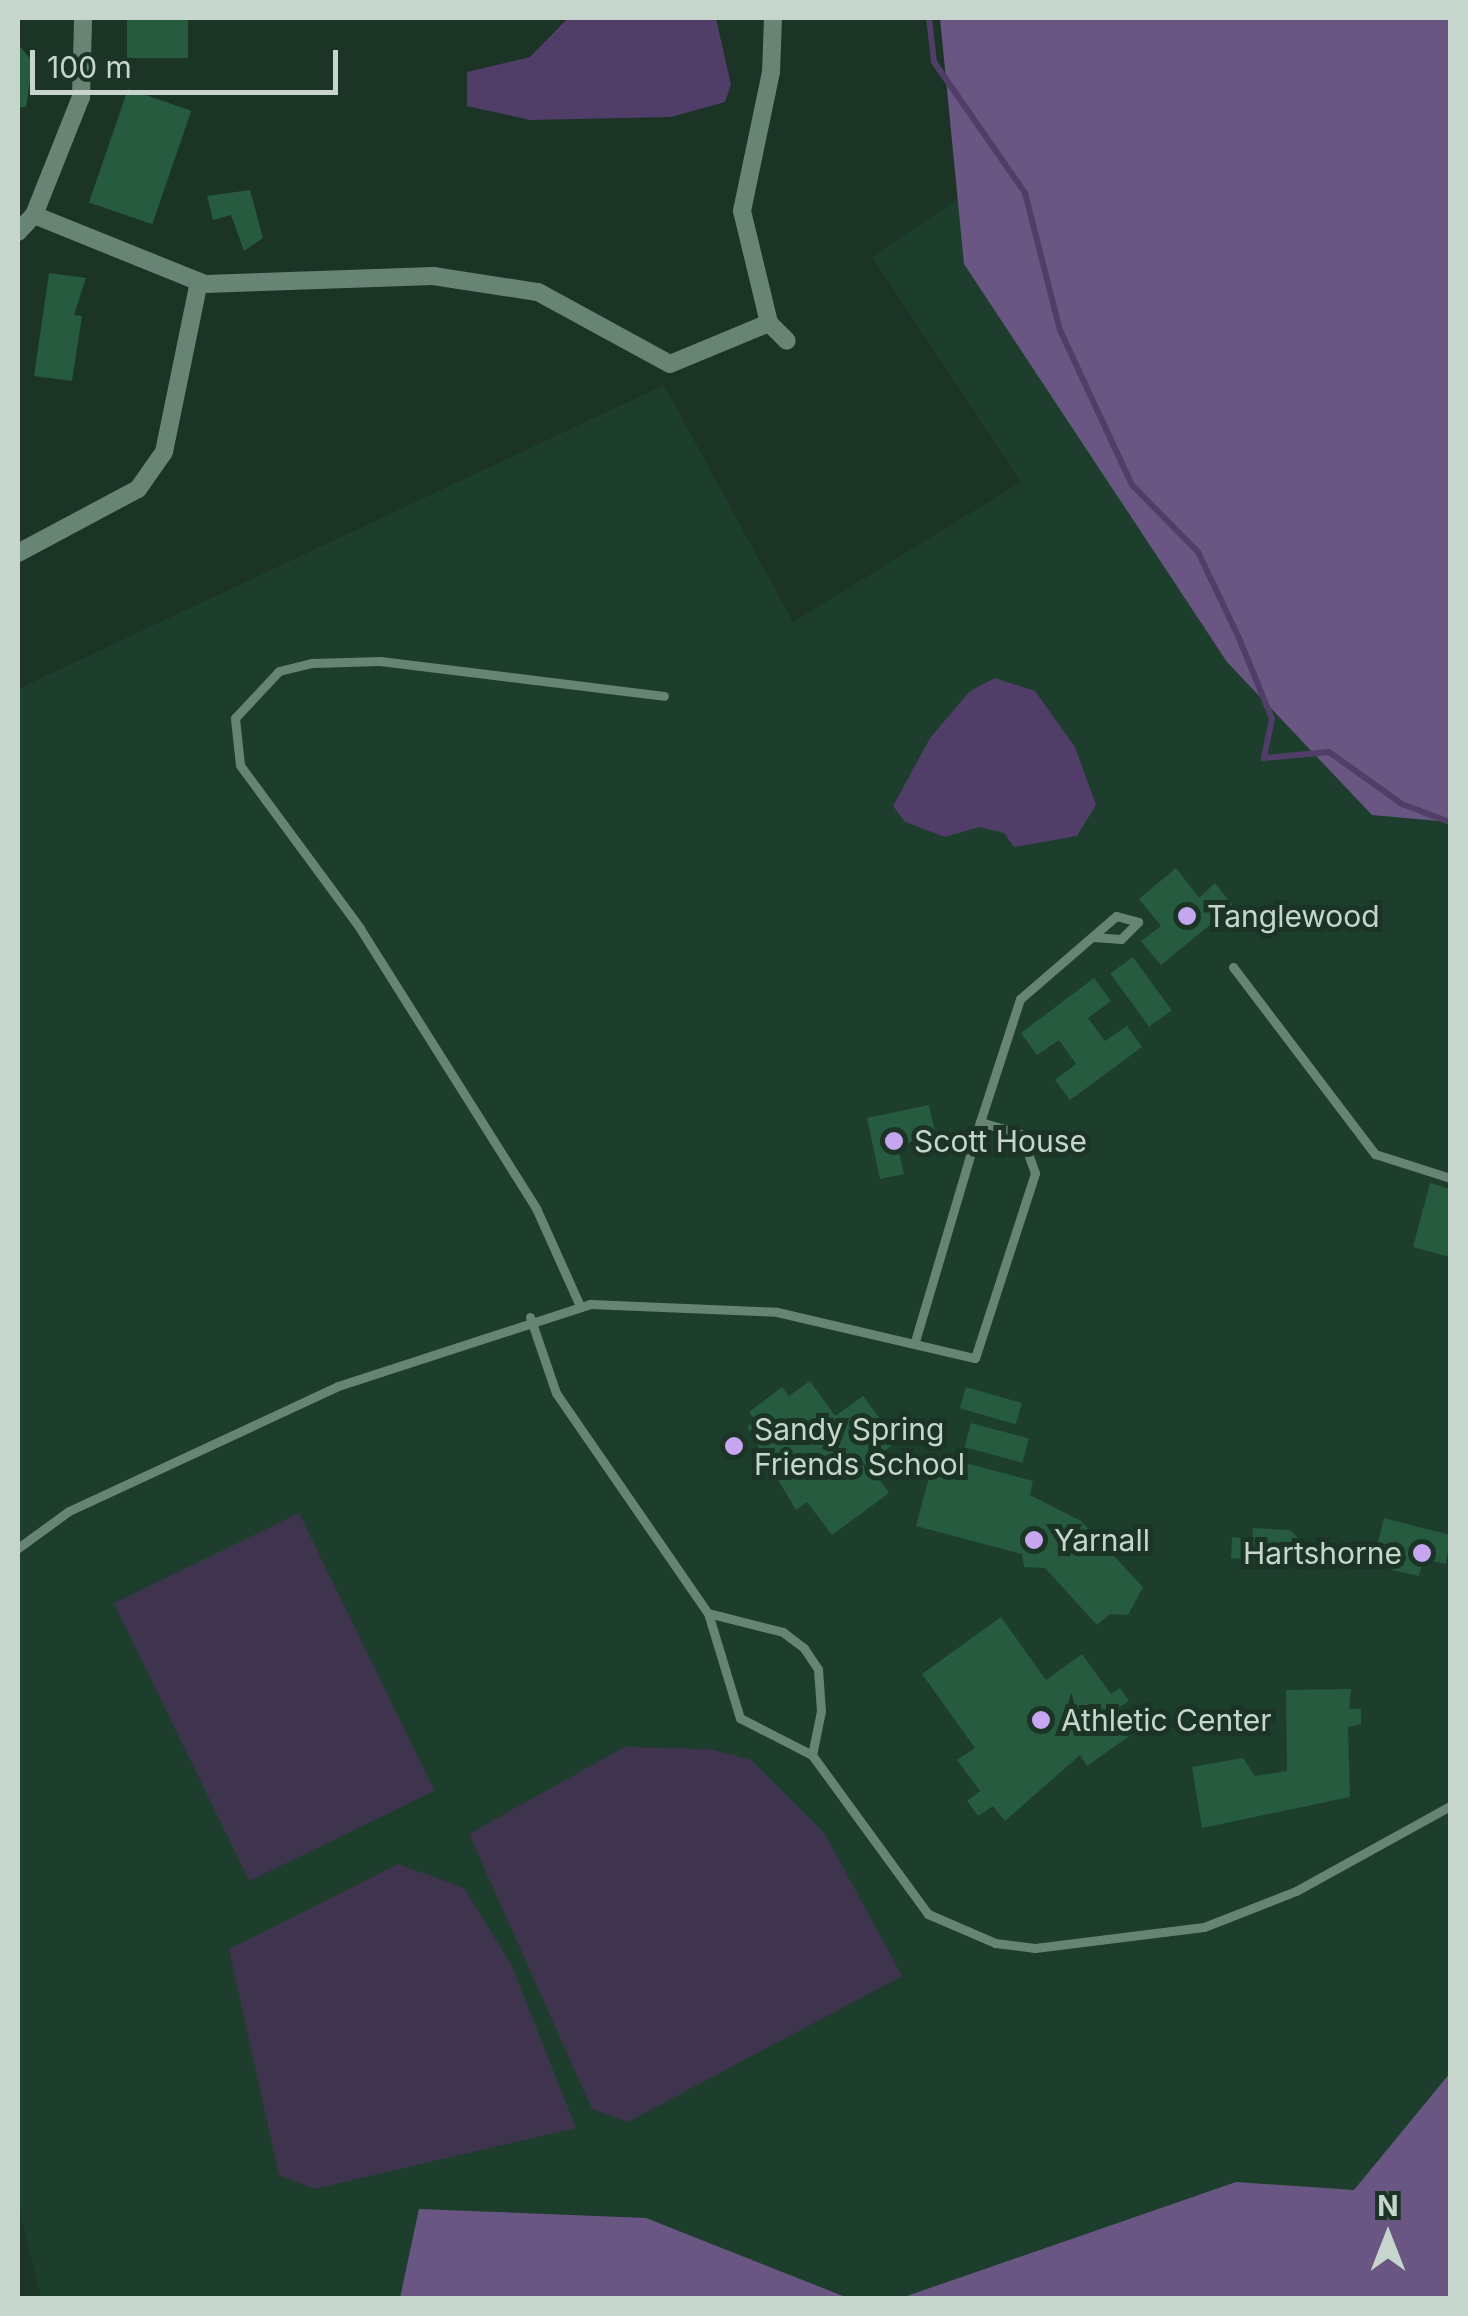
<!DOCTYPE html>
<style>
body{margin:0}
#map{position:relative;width:1468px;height:2316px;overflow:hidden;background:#1b3426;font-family:Inter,sans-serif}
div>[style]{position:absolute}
.built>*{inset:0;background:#1d3e2c}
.green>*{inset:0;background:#3f344d;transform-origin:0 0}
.forest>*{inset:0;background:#6a5683}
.water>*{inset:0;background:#503d68}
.stream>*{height:6px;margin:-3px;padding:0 3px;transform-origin:3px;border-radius:3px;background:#503d68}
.building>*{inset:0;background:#265b3f;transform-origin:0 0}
.service>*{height:9px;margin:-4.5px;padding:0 4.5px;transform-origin:4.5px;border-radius:4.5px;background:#688474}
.minor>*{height:18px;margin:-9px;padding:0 9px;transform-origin:9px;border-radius:9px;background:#688474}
.dots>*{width:28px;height:28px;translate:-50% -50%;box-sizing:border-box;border:5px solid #1b3426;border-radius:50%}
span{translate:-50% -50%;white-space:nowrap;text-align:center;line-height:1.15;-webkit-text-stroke:10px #1b3426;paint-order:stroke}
.poi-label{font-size:30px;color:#c7d6cc}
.left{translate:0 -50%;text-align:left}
.right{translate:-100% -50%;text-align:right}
.frame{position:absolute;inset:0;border:20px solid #c7d6cc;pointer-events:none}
.north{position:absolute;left:1338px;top:2186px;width:100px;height:100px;-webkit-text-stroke:8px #1b3426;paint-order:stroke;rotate:0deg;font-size:28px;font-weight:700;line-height:40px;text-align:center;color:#c7d6cc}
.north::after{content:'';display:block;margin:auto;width:35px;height:45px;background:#c7d6cc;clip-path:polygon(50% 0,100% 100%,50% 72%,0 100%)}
.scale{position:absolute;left:30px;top:50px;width:308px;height:45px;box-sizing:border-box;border:5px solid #c7d6cc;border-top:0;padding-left:12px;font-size:30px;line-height:35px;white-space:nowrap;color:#c7d6cc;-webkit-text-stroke:8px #1b3426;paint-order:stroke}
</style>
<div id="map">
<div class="built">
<i style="clip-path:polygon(1226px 18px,1450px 18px,1450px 2298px,41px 2298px,18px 2204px,18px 689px,664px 385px,793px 622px,1021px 482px,872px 257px)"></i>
</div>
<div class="green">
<i style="left:299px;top:1513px;width:309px;height:206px;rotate:64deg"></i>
<i style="clip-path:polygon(624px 1747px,711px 1749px,751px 1760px,825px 1834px,902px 1976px,628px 2122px,592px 2109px,469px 1834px)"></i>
<i style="clip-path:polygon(398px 1864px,464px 1888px,511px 1964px,576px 2128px,314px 2189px,279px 2175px,229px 1949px)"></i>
</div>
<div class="forest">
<i style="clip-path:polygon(940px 18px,1450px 18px,1450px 822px,1372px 815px,1227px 662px,964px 264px)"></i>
<i style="clip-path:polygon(1450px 2073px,1450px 2298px,901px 2298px,1236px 2182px,1354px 2190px)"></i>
<i style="clip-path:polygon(419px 2209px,646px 2218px,848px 2298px,400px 2298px)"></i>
</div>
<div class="water">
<i style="clip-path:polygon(568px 18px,716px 18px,731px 85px,725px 102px,671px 117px,530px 120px,467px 106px,467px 72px,530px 57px)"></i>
<i style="clip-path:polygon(995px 678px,1035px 691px,1075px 747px,1096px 805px,1077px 836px,1014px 847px,1004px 833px,979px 827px,945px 837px,905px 822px,893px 806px,930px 738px,970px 691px)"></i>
</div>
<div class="stream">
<i style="left:929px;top:18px;width:44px;rotate:83.5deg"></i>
<i style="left:934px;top:62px;width:160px;rotate:55.2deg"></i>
<i style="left:1025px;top:193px;width:141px;rotate:75.7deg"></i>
<i style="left:1060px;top:330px;width:171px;rotate:65.1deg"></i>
<i style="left:1132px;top:485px;width:94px;rotate:45.4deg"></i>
<i style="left:1198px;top:552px;width:95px;rotate:64.5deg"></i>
<i style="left:1239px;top:638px;width:87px;rotate:67.8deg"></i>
<i style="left:1272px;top:719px;width:40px;rotate:102deg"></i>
<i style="left:1264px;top:758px;width:65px;rotate:-5.3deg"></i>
<i style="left:1329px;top:752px;width:90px;rotate:35.5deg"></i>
<i style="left:1402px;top:804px;width:51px;rotate:20.6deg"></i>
</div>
<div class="building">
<i style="left:127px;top:18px;width:61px;height:40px"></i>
<i style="clip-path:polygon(18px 44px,33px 62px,26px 107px,18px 107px)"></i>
<i style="left:128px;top:89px;width:67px;height:120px;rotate:19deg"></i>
<i style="clip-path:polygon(250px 190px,263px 238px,244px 251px,231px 215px,213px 220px,207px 196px)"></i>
<i style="clip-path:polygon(49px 273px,86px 278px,74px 315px,82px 316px,72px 381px,34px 376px)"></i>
<i style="clip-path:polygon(1176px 868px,1199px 898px,1215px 883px,1233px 906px,1161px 965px,1141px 941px,1161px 926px,1139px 899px)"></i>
<i style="left:1133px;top:957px;width:66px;height:28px;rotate:54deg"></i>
<i style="clip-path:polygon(1094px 978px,1111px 1001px,1088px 1018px,1105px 1041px,1127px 1026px,1142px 1047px,1070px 1100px,1055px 1080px,1076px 1064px,1059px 1040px,1037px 1055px,1021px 1033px)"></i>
<i style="clip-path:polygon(929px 1105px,936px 1137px,897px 1145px,904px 1174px,880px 1179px,867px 1118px)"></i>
<i style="clip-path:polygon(1430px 1183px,1450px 1189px,1450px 1257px,1413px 1247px)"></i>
<i style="clip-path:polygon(810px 1381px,835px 1416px,863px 1396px,897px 1442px,867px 1463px,889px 1493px,832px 1535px,807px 1502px,796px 1510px,747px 1427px,755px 1420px,749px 1412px,782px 1387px,789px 1396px)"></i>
<i style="left:966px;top:1387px;width:58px;height:22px;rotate:16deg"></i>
<i style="left:971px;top:1423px;width:60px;height:25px;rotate:15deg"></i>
<i style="clip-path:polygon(935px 1455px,1033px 1481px,1030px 1495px,1081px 1521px,1143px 1587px,1128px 1615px,1110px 1614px,1097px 1625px,1045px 1568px,1024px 1567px,1022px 1554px,916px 1526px)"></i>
<i style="clip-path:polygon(1384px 1518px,1450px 1535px,1446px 1564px,1423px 1559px,1419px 1576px,1392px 1570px,1397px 1547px,1378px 1542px)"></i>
<i style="clip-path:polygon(1253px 1528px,1290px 1530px,1299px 1539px,1298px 1563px,1231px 1558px,1232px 1537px,1252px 1539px)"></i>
<i style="clip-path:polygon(1001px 1617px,1046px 1680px,1082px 1654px,1111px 1694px,1120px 1688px,1129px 1701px,1118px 1708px,1135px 1732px,1087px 1766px,1080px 1755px,1005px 1821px,993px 1806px,978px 1816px,967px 1801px,980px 1791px,957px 1760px,975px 1748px,922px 1674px)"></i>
<i style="clip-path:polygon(1351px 1689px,1349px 1709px,1361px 1709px,1361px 1724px,1348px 1727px,1350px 1797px,1202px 1828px,1192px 1767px,1243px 1758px,1255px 1776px,1287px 1771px,1286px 1690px)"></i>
</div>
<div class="service">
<i style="left:1233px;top:967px;width:235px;rotate:52.8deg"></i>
<i style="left:1375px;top:1154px;width:79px;rotate:17.7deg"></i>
<i style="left:980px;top:1122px;width:129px;rotate:-72deg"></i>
<i style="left:1020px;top:999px;width:127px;rotate:-40.8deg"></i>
<i style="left:1116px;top:916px;width:23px;rotate:15deg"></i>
<i style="left:1138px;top:922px;width:24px;rotate:135deg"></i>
<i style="left:1121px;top:939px;width:28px;rotate:-176deg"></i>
<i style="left:580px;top:1306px;width:107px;rotate:-114.2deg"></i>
<i style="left:536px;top:1208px;width:331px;rotate:-122.2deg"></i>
<i style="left:360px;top:928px;width:202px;rotate:-126.4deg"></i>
<i style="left:240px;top:765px;width:47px;rotate:-96.1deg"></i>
<i style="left:235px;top:718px;width:64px;rotate:-46.9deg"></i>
<i style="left:279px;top:671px;width:34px;rotate:-14deg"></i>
<i style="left:312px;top:663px;width:68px;rotate:-1.7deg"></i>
<i style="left:380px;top:661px;width:286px;rotate:7deg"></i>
<i style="left:530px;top:1317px;width:80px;rotate:71.1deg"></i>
<i style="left:556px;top:1393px;width:267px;rotate:55.4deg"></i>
<i style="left:708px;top:1613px;width:110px;rotate:73.1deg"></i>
<i style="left:740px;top:1718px;width:81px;rotate:27.2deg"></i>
<i style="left:812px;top:1755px;width:45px;rotate:-78.4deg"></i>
<i style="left:821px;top:1711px;width:42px;rotate:-94.1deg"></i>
<i style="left:818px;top:1669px;width:25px;rotate:-124deg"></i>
<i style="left:804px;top:1648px;width:26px;rotate:-143deg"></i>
<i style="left:783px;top:1632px;width:77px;rotate:-165.8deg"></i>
<i style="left:18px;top:1548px;width:63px;rotate:-36deg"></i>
<i style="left:69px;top:1511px;width:297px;rotate:-24.9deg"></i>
<i style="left:338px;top:1386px;width:265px;rotate:-18deg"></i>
<i style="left:590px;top:1304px;width:187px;rotate:2.4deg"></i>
<i style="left:777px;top:1312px;width:203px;rotate:13.1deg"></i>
<i style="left:975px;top:1358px;width:194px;rotate:-72deg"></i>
<i style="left:1035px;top:1173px;width:41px;rotate:-109.7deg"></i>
<i style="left:1021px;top:1134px;width:43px;rotate:-163.7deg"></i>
<i style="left:980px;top:1122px;width:228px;rotate:106.5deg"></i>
<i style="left:812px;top:1755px;width:197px;rotate:53.9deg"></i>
<i style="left:928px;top:1914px;width:73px;rotate:23.4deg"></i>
<i style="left:995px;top:1943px;width:40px;rotate:7.1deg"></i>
<i style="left:1035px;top:1948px;width:170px;rotate:-7.1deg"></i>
<i style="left:1204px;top:1927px;width:99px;rotate:-21.4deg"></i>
<i style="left:1296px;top:1891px;width:176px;rotate:-28.9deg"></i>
</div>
<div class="minor">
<i style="left:773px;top:18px;width:54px;rotate:92.1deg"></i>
<i style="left:771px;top:72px;width:142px;rotate:101.8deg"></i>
<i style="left:742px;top:211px;width:115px;rotate:76.4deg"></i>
<i style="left:769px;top:323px;width:25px;rotate:45deg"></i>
<i style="left:34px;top:215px;width:184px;rotate:22deg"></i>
<i style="left:205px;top:284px;width:228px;rotate:-2deg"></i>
<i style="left:433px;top:276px;width:106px;rotate:8.7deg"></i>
<i style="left:538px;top:292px;width:150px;rotate:28.6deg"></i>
<i style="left:670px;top:364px;width:107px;rotate:-22.5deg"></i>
<i style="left:18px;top:232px;width:23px;rotate:-47deg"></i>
<i style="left:34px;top:215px;width:127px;rotate:-68.3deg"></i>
<i style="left:81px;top:97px;width:79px;rotate:-88.5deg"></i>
<i style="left:18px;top:553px;width:136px;rotate:-28.1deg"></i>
<i style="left:138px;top:489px;width:45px;rotate:-54.9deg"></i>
<i style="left:164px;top:452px;width:174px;rotate:-78.4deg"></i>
</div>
<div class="dots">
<i style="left:1187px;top:916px;background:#c7a6f0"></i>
<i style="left:894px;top:1141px;background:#c7a6f0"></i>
<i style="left:734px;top:1446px;background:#c7a6f0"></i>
<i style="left:1034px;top:1540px;background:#c7a6f0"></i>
<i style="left:1422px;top:1553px;background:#c7a6f0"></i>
<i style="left:1041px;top:1720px;background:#c7a6f0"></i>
</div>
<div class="poi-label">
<span class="left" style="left:1207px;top:916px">Tanglewood</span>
<span class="left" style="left:914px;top:1141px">Scott House</span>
<span class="left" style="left:754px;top:1446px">Sandy Spring<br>Friends School</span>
<span class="left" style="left:1054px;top:1540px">Yarnall</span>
<span class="right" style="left:1402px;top:1553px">Hartshorne</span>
<span class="left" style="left:1061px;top:1720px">Athletic Center</span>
</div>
<div class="frame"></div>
<div class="north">N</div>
<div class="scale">100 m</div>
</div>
